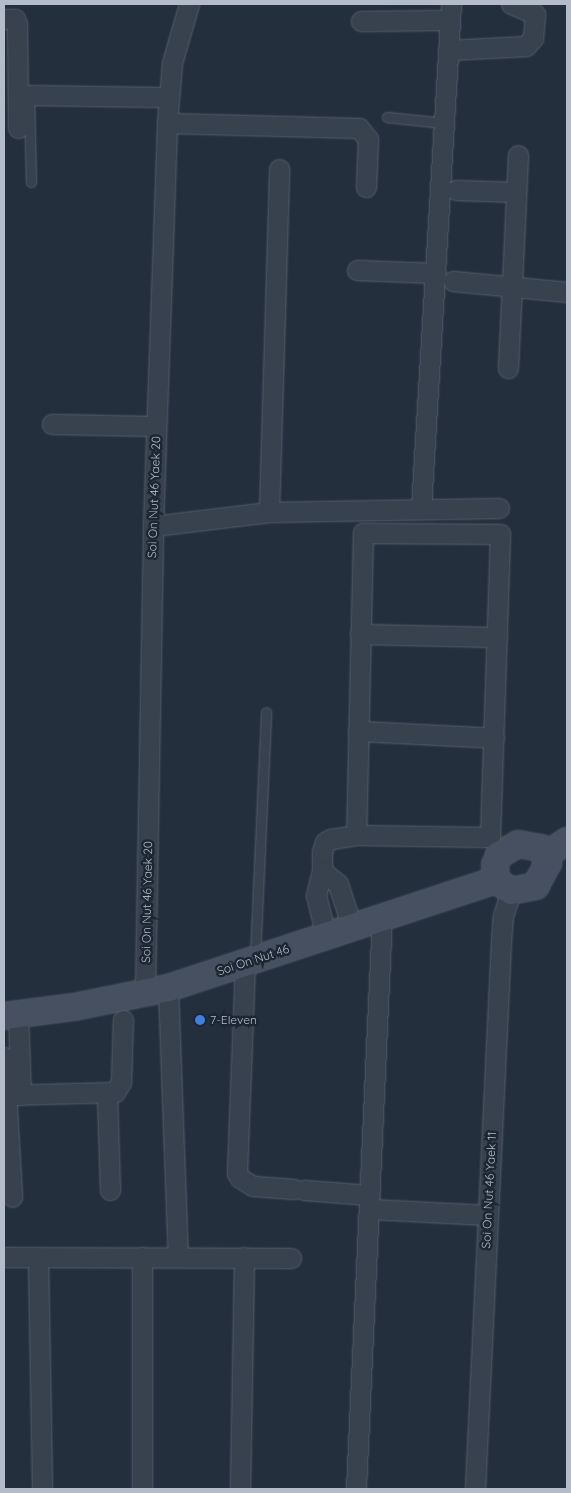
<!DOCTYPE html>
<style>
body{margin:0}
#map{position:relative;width:571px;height:1493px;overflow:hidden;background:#242f3e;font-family:Quicksand,sans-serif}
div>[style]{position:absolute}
.roads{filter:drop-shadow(0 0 1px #565f6c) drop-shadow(0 0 1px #565f6c)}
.lane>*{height:9px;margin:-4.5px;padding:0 4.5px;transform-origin:4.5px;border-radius:4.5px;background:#38414e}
.street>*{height:19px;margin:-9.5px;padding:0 9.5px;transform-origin:9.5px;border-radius:9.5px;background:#38414e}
.secondary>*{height:26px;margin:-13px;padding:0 13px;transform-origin:13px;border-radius:13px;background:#465061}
.dots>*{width:14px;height:14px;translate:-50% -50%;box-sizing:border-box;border:2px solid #1d2633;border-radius:50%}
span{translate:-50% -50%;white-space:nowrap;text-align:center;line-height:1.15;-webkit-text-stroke:5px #1d2633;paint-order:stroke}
.street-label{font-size:12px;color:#b4bcc9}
.poi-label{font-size:12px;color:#b4bcc9}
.left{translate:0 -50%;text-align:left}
.frame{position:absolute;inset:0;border:5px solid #b4bcc9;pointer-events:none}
</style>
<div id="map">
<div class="roads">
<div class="lane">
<i style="left:29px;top:95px;width:87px;rotate:88.7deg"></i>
<i style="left:387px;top:117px;width:57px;rotate:6deg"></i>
<i style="left:255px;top:957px;width:245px;rotate:-87.4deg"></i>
</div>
<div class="street">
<i style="left:4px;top:19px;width:11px"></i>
<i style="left:15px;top:19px;width:5px;rotate:68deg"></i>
<i style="left:17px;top:24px;width:104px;rotate:89.4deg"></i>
<i style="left:361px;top:21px;width:89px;rotate:-0.6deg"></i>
<i style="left:449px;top:50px;width:77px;rotate:-3deg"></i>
<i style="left:526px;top:46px;width:11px;rotate:-49deg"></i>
<i style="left:533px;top:38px;width:24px;rotate:-85deg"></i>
<i style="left:535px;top:14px;width:26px;rotate:-157deg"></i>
<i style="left:19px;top:95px;width:149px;rotate:0.8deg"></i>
<i style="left:167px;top:123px;width:192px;rotate:1.5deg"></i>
<i style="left:359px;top:128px;width:14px;rotate:51deg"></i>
<i style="left:368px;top:139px;width:48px;rotate:92.4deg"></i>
<i style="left:456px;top:190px;width:60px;rotate:1.9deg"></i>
<i style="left:357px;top:270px;width:79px;rotate:2.2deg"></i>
<i style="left:453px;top:281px;width:115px;rotate:5.5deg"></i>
<i style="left:508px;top:368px;width:213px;rotate:-87.3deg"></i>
<i style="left:52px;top:424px;width:104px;rotate:1.1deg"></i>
<i style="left:421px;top:508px;width:505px;rotate:-86.59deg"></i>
<i style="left:269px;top:512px;width:343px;rotate:-88.3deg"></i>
<i style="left:153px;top:526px;width:117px;rotate:-6.9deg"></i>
<i style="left:269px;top:512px;width:230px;rotate:-1deg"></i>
<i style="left:360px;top:634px;width:137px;rotate:1.3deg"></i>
<i style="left:358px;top:731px;width:136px;rotate:2.9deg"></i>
<i style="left:322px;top:871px;width:19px;rotate:-90deg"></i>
<i style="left:322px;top:852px;width:10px;rotate:-73deg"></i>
<i style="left:325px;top:842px;width:7px;rotate:-27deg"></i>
<i style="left:331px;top:839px;width:25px;rotate:-9deg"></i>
<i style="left:356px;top:835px;width:134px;rotate:0.9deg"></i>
<i style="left:490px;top:837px;width:303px;rotate:-88.1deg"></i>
<i style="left:500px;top:534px;width:137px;rotate:-179.6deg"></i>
<i style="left:363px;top:533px;width:302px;rotate:91.3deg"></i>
<i style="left:326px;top:936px;width:42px;rotate:-103.7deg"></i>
<i style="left:316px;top:895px;width:25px;rotate:-76deg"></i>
<i style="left:322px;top:871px;width:21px;rotate:39deg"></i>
<i style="left:338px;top:884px;width:45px;rotate:72deg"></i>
<i style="left:245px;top:963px;width:210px;rotate:92.2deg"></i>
<i style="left:237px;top:1173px;width:6px;rotate:59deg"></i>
<i style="left:240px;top:1178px;width:15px;rotate:32deg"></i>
<i style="left:253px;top:1186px;width:41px;rotate:4.2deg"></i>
<i style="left:168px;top:988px;width:269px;rotate:87.9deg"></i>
<i style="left:145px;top:992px;width:466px;rotate:-89deg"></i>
<i style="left:153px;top:526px;width:403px;rotate:-88deg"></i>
<i style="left:167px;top:123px;width:60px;rotate:-85.2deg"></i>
<i style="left:172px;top:63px;width:61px;rotate:-73.9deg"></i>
<i style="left:18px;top:1015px;width:80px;rotate:87.9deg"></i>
<i style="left:4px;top:1057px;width:140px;rotate:86.7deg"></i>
<i style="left:107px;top:1094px;width:96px;rotate:88.2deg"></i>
<i style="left:5px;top:1095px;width:110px;rotate:-1.6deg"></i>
<i style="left:115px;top:1092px;width:12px;rotate:-59deg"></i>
<i style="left:121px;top:1082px;width:62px;rotate:-88.2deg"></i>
<i style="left:304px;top:1190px;width:66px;rotate:4.3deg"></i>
<i style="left:370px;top:1209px;width:118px;rotate:2.9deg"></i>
<i style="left:4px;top:1257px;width:287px;rotate:0.2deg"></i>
<i style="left:38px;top:1257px;width:232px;rotate:89deg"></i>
<i style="left:142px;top:1489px;width:232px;rotate:-90deg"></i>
<i style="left:240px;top:1489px;width:232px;rotate:-89deg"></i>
<i style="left:356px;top:1489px;width:573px;rotate:-87.4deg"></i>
<i style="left:475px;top:1489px;width:548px;rotate:-87.28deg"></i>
<i style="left:501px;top:942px;width:26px;rotate:-86deg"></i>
<i style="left:503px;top:916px;width:26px;rotate:-72deg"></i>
</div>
<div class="secondary">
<i style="left:518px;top:844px;width:23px;rotate:10deg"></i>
<i style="left:541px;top:848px;width:17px;rotate:65deg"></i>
<i style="left:548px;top:863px;width:26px;rotate:118deg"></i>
<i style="left:536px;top:886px;width:25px;rotate:169deg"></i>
<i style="left:511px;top:891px;width:19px;rotate:-144deg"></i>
<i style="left:496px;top:880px;width:15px;rotate:-94deg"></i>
<i style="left:495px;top:865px;width:11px;rotate:-68deg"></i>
<i style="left:499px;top:855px;width:22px;rotate:-30deg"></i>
<i style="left:546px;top:855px;width:25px;rotate:-34deg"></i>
<i style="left:4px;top:1016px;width:71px;rotate:-7.3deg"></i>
<i style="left:74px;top:1007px;width:96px;rotate:-11.4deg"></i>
<i style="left:168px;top:988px;width:345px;rotate:-18.2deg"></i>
</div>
</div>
<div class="dots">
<i style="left:200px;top:1020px;background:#3f7fe0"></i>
</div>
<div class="street-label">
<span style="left:154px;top:497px;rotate:-88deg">Soi On Nut 46 Yaek 20</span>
<span style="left:147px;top:902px;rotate:-89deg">Soi On Nut 46 Yaek 20</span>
<span style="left:253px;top:960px;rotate:-18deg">Soi On Nut 46</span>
<span style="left:489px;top:1190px;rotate:-87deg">Soi On Nut 46 Yaek 11</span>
</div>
<div class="poi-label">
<span class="left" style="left:210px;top:1020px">7-Eleven</span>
</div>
<div class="frame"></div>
</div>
